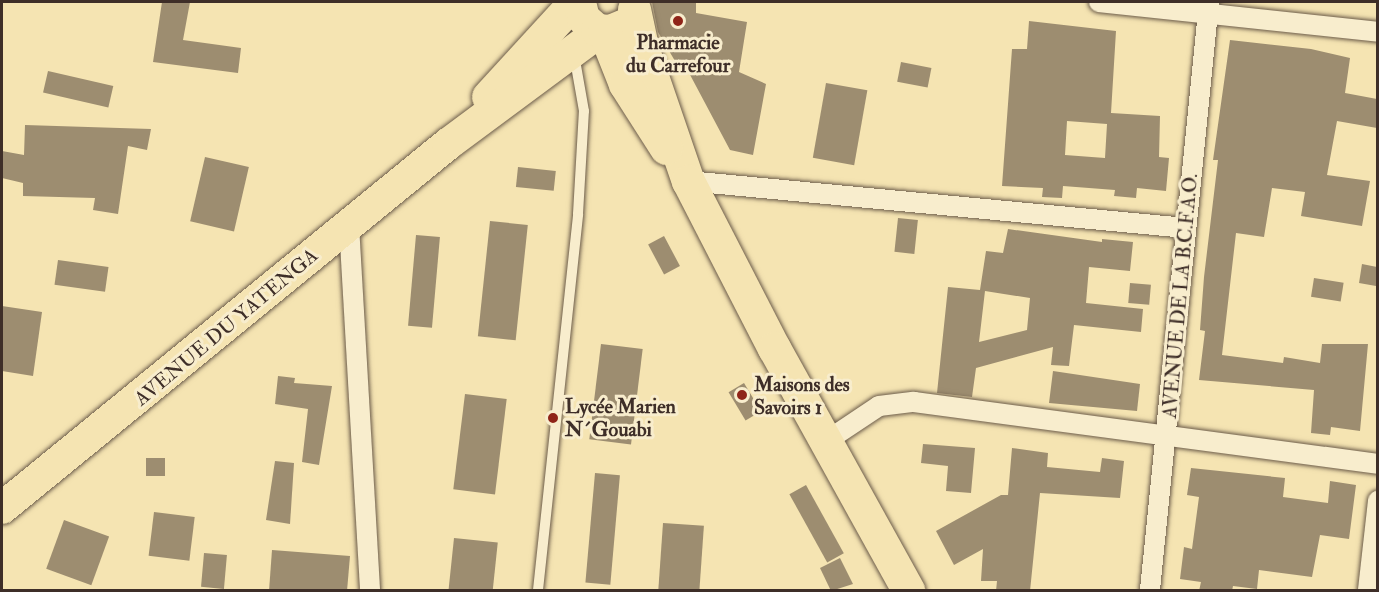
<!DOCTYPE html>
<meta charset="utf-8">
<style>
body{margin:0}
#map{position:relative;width:1379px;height:592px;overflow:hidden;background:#f5e4b2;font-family:"IM FELL Double Pica",serif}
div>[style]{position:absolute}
.building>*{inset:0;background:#9d8d70;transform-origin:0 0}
.roads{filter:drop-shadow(0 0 2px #6c5c4a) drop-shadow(0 0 2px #6c5c4a)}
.service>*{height:10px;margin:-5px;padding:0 5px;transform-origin:5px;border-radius:5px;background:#f8edcd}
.minor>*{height:20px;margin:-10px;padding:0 10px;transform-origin:10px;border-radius:10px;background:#f8edcd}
.primary>*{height:32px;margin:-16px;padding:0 16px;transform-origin:16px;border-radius:16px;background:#f5e4b2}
.trunk>*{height:33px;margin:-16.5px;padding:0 16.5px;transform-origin:16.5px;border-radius:16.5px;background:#f5e4b2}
.dots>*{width:16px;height:16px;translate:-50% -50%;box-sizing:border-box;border:3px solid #f8edcd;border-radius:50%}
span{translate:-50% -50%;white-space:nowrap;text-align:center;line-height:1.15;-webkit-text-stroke:6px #f8edcd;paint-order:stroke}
.poi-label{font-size:20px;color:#3e2e28;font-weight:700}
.left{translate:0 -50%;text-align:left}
.street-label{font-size:20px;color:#3e2e28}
.frame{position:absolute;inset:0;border:3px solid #3e2e28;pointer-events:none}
</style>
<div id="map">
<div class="building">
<i style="clip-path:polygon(162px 2px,190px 2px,183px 40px,241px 48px,238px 73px,153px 62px)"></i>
<i style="clip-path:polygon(652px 2px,696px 2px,696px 13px,747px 22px,739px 72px,766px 84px,753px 155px,730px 150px,688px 71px,682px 73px,658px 32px)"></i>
<i style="clip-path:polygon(evenodd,1029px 21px,1116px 31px,1111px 113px,1160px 116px,1159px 157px,1169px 158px,1166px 191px,1137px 188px,1136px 198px,1114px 196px,1115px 190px,1063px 186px,1062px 198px,1042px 197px,1043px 188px,1002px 186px,1012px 49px,1027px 49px,1029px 21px,1067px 121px,1107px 124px,1105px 158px,1065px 155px,1067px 121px)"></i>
<i style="clip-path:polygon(1230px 40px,1311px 49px,1350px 58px,1345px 93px,1377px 99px,1377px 128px,1337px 121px,1327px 175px,1370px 181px,1362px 226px,1301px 216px,1305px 192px,1272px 188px,1264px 237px,1236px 233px,1222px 355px,1283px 363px,1284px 357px,1320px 363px,1322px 344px,1368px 344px,1360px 431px,1331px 427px,1330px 435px,1311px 433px,1314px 390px,1199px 380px,1205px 331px,1200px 330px,1204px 277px,1218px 160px,1213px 160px)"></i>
<i style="left:901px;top:62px;width:31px;height:20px;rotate:11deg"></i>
<i style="left:48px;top:71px;width:67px;height:22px;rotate:13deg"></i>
<i style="left:826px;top:83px;width:42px;height:76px;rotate:10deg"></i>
<i style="clip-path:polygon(25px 125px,151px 129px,147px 150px,128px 146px,118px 214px,93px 210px,95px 198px,23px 196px,23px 183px,2px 178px,2px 151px,24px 155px)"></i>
<i style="left:205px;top:157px;width:45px;height:66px;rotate:13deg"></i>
<i style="left:518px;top:167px;width:38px;height:20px;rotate:6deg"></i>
<i style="left:898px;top:218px;width:20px;height:34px;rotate:6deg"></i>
<i style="left:490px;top:221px;width:38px;height:116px;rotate:6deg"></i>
<i style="clip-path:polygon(evenodd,1008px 229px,1102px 242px,1102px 239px,1133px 242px,1130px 271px,1089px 267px,1086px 303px,1143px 309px,1141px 332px,1074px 325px,1069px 366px,1051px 365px,1053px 347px,976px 368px,972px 397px,937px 393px,948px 287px,980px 290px,986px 251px,1003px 253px,1008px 229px,985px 291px,1030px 298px,1027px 330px,979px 342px,985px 291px)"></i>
<i style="left:416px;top:235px;width:24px;height:91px;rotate:5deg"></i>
<i style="left:664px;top:236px;width:34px;height:18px;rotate:62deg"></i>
<i style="left:58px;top:260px;width:51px;height:25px;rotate:8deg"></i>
<i style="clip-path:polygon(1362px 264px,1377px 267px,1376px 286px,1359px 283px)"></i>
<i style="left:1314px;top:278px;width:30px;height:19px;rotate:9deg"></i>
<i style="left:1130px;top:283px;width:21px;height:20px;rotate:5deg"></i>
<i style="clip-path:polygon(2px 306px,42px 312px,33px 376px,2px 371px)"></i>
<i style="left:601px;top:344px;width:42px;height:96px;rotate:7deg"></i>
<i style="clip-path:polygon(1053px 371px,1140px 384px,1137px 411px,1049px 403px)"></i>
<i style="clip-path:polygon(278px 376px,295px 378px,294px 383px,332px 386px,319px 465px,302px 462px,308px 409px,275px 404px)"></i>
<i style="left:744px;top:383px;width:33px;height:18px;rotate:59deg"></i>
<i style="left:465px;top:394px;width:42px;height:96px;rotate:7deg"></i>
<i style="clip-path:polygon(923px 444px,975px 448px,971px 493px,946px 491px,948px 466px,921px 463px)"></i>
<i style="clip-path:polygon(1012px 448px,1048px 453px,1047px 467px,1100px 472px,1102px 458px,1124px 461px,1120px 498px,1040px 493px,1030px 591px,996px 591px,997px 581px,981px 581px,983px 549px,954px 565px,936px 531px,1001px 495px,1008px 495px)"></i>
<i style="left:146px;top:458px;width:19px;height:18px"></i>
<i style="clip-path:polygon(275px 461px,294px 463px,290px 524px,266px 520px)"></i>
<i style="clip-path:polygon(1191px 468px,1285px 478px,1283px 497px,1328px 503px,1330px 481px,1356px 485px,1349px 539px,1320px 535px,1312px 577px,1259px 570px,1257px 589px,1233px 586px,1232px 591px,1199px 591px,1201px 582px,1180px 579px,1184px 547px,1192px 549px,1199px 497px,1187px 495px)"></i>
<i style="left:595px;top:473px;width:25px;height:110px;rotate:5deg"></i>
<i style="left:806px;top:485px;width:78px;height:19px;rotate:61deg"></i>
<i style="left:154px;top:512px;width:41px;height:44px;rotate:7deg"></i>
<i style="left:64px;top:520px;width:48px;height:52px;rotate:20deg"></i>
<i style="left:663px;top:523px;width:41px;height:68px;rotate:4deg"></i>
<i style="left:454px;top:538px;width:44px;height:53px;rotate:6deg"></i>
<i style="clip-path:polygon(272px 550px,350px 556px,347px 591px,269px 591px)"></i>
<i style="left:204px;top:553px;width:23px;height:34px;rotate:5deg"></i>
<i style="clip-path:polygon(840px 558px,853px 584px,831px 591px,820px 568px)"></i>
</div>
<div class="roads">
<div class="service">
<i style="left:538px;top:590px;width:378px;rotate:-83.9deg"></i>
<i style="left:578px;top:214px;width:103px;rotate:-86.7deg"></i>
<i style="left:584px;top:111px;width:58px;rotate:-100deg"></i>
</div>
<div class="minor">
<i style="left:1099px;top:2px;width:281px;rotate:6.1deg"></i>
<i style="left:688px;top:181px;width:500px;rotate:5.39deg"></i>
<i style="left:349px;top:225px;width:366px;rotate:86.7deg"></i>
<i style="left:828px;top:440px;width:61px;rotate:-33.7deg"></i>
<i style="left:879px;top:406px;width:35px;rotate:-7deg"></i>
<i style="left:914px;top:402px;width:468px;rotate:7.6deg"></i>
<i style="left:1150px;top:590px;width:591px;rotate:-84.27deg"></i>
<i style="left:1368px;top:590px;width:90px;rotate:-83.6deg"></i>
</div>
<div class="primary">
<i style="left:488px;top:97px;width:129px;rotate:-47.5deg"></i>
<i style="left:2px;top:508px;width:576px;rotate:-39.22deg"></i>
<i style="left:448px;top:144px;width:189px;rotate:-36.6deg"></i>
</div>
<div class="trunk">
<i style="left:579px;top:2px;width:16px;rotate:76deg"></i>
<i style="left:583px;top:18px;width:18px;rotate:41deg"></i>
<i style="left:597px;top:30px;width:13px;rotate:4deg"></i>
<i style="left:610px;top:31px;width:15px;rotate:-23deg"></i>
<i style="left:634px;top:9px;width:39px;rotate:78deg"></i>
<i style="left:642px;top:47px;width:142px;rotate:71.1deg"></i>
<i style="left:688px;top:181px;width:188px;rotate:62.8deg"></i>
<i style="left:774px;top:348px;width:277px;rotate:61deg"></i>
<i style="left:604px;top:31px;width:57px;rotate:68.4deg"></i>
<i style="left:625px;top:84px;width:76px;rotate:57.4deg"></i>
</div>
</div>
<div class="dots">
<i style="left:678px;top:21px;background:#8f2418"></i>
<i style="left:742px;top:395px;background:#8f2418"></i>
<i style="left:553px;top:418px;background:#8f2418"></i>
</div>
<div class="poi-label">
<span style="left:678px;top:54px">Pharmacie<br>du Carrefour</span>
<span class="left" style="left:754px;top:396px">Maisons des<br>Savoirs 1</span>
<span class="left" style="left:565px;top:418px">Lycée Marien<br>N´Gouabi</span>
</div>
<div class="street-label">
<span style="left:1180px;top:296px;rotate:-85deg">AVENUE DE LA B.C.F.A.O.</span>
<span style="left:226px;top:327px;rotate:-40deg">AVENUE DU YATENGA</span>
</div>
<div class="frame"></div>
</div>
